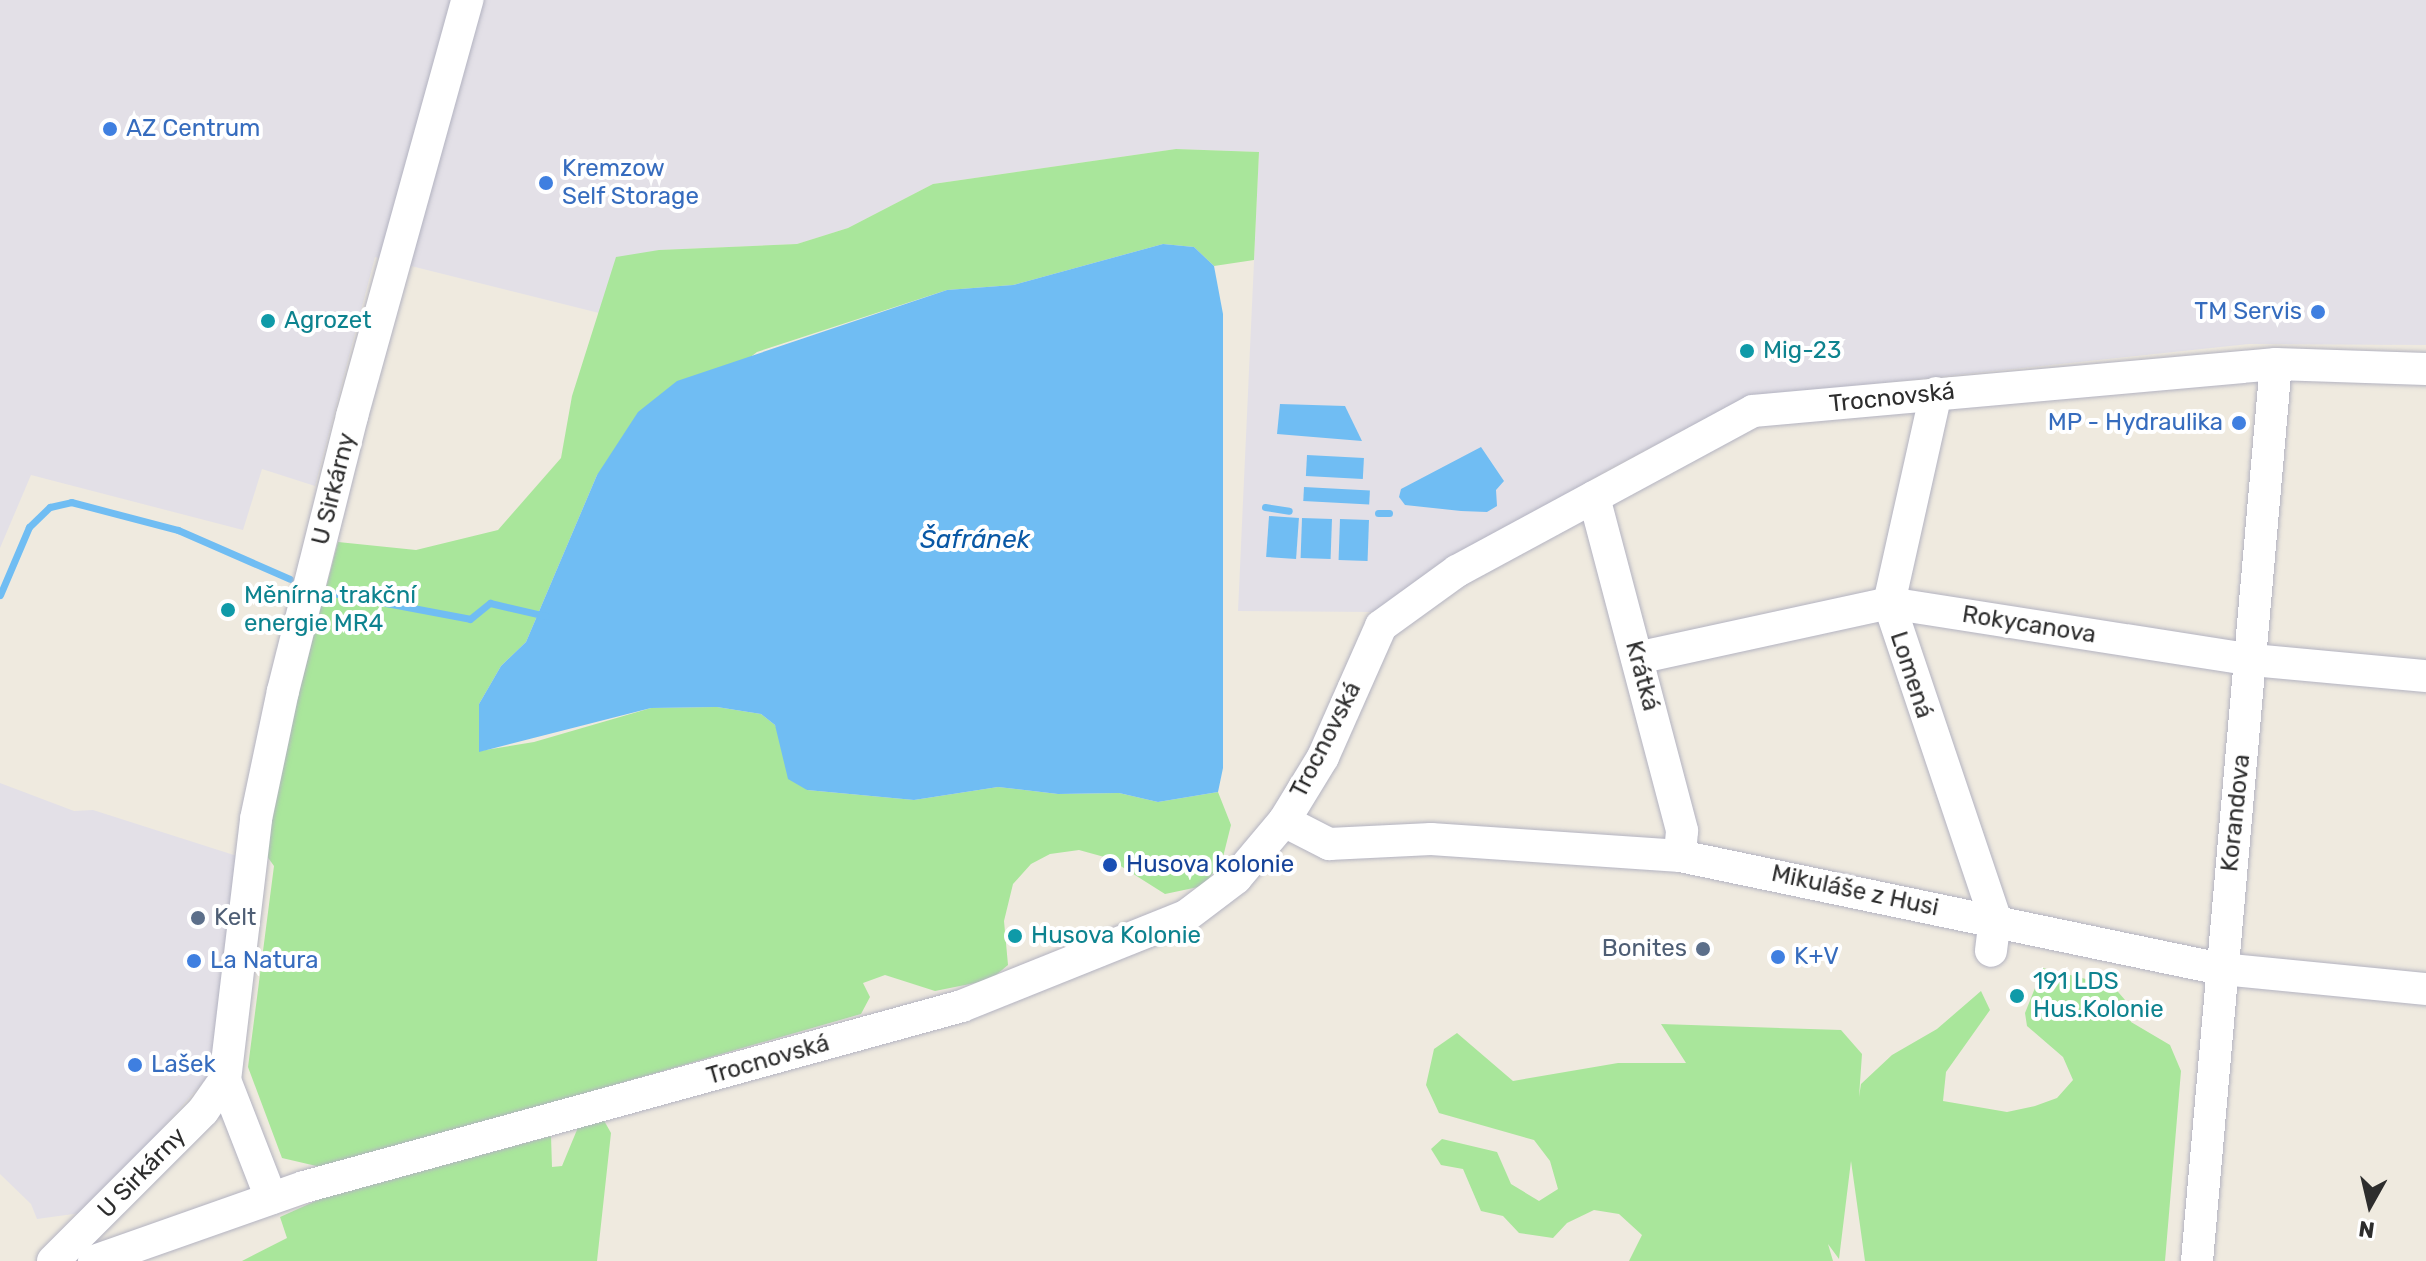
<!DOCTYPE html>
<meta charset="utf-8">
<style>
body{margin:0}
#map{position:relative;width:2426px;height:1261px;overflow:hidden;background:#efeadf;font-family:Rubik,sans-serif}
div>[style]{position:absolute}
.industrial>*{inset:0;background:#e3e0e7}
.green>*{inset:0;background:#a9e69b}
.water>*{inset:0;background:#70bdf3;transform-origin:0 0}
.stream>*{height:7px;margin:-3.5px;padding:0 3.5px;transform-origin:3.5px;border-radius:3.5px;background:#70bdf3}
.roads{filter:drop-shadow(0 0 2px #b3b3c1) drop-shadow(0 0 2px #b3b3c1)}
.minor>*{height:32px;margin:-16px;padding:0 16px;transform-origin:16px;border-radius:16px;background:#fff}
.dots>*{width:22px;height:22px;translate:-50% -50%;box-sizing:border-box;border:4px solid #fff;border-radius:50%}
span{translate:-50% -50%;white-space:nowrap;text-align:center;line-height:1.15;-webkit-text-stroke:8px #fff;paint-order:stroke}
.shop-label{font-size:24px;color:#366cbe}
.left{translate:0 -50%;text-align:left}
.right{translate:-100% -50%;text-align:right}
.culture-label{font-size:24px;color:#0d838f}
.street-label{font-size:24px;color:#2d2d2d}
.transit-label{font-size:24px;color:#164399}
.service-label{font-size:24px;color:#4e5e75}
.water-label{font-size:26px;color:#0958a5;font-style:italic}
.north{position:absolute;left:2330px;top:1165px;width:80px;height:80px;-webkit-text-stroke:6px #fff;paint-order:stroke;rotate:188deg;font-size:22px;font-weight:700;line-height:32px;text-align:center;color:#2d2d2d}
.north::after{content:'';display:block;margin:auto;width:28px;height:36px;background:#2d2d2d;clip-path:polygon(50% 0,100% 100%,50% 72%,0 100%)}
</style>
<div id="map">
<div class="industrial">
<i style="clip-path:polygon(0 0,2426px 0,2426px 345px,2249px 344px,1747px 397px,1607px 470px,1373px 612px,1238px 611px,1259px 152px,1176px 149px,933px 184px,848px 228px,797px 244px,659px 250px,611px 316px,375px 257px,315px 486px,262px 469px,243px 530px,31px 475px,0 548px)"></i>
<i style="clip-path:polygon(0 783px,74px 811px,93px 810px,237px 856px,212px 1072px,88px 1212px,37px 1219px,31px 1204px,0 1174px)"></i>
</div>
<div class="green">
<i style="clip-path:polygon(1176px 149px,1259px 152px,1254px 260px,1214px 266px,1194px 247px,1163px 244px,1013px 285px,947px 290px,757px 352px,597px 475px,526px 642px,501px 666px,479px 704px,479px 751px,534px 742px,651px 708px,717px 707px,761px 714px,775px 725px,807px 790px,914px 800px,998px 787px,1058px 794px,1119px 793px,1158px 802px,1218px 792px,1231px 825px,1222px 861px,1203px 886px,1165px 894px,1108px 858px,1079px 850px,1050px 854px,1031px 864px,1013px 884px,1004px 921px,1008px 965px,990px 980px,935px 991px,885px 975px,863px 983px,870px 997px,861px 1014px,325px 1168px,282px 1158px,248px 1067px,274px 866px,264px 852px,275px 784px,338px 542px,416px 550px,498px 530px,561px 458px,572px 396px,616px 257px,659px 250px,797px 244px,848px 228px,933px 184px)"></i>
<i style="clip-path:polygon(2043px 968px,2113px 986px,2125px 1000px,2131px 1022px,2170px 1045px,2181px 1071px,2165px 1261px,1865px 1261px,1851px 1161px,1839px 1259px,1828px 1244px,1833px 1261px,1629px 1261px,1642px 1235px,1619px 1214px,1594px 1210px,1567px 1223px,1553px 1238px,1519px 1233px,1503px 1216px,1481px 1211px,1463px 1169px,1441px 1165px,1431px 1149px,1442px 1139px,1497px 1152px,1511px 1184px,1539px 1201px,1558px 1189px,1550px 1161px,1534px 1140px,1439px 1113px,1426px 1085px,1434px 1049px,1457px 1033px,1513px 1081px,1618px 1063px,1686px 1063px,1661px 1024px,1841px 1030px,1862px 1054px,1859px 1097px,1861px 1084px,1892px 1055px,1937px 1029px,1981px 991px,1990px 1010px,1946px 1072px,1943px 1101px,2007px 1112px,2035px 1106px,2057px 1098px,2073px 1080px,2063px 1057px,2027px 1026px,2025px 1013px)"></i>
<i style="clip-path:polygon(602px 1117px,611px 1133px,597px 1261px,242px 1261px,287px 1238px,280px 1217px,329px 1195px,551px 1136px,552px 1167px,562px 1166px,579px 1125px)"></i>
</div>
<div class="water">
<i style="clip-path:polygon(1163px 244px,1194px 247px,1214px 266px,1223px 314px,1223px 768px,1218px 792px,1158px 802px,1119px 793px,1058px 794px,998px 787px,914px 800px,807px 790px,788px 779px,775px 725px,761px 714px,717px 707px,651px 708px,479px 752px,479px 704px,501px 666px,526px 642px,597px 475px,638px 412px,677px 381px,947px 290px,1013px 285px)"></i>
<i style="clip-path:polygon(1280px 404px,1345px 406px,1362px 441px,1277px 434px)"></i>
<i style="clip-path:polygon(1481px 447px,1504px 481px,1496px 490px,1497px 506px,1487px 512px,1461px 511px,1405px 505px,1399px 497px,1401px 489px)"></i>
<i style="left:1307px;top:455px;width:57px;height:21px;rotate:3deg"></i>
<i style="left:1304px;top:487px;width:66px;height:14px;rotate:3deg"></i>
<i style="left:1269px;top:516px;width:30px;height:41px;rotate:4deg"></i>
<i style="left:1302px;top:518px;width:30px;height:40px;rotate:2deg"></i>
<i style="left:1340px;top:519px;width:29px;height:41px;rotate:2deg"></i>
</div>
<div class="stream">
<i style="left:1265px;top:507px;width:24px;rotate:9deg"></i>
<i style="left:1378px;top:513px;width:11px"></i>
<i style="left:333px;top:593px;width:139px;rotate:10.7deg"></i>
<i style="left:470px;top:619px;width:26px;rotate:-39deg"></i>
<i style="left:490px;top:603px;width:57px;rotate:13.1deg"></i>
<i style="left:0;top:595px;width:74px;rotate:-66.9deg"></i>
<i style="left:29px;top:527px;width:29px;rotate:-44deg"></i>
<i style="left:50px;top:507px;width:22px;rotate:-13deg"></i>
<i style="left:71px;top:502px;width:111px;rotate:14.7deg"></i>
<i style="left:178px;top:530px;width:122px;rotate:23.6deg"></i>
</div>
<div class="roads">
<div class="minor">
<i style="left:1936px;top:393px;width:215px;rotate:102.6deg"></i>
<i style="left:1889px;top:603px;width:332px;rotate:71.4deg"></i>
<i style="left:1995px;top:918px;width:33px;rotate:97deg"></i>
<i style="left:1594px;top:497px;width:345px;rotate:75.2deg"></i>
<i style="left:1682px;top:831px;width:25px;rotate:95deg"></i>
<i style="left:1637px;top:658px;width:258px;rotate:-12.3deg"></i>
<i style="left:1889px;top:603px;width:367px;rotate:8.9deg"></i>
<i style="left:2252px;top:660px;width:175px;rotate:5.3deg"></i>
<i style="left:1284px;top:821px;width:51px;rotate:27.1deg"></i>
<i style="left:1329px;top:844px;width:102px;rotate:-2.8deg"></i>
<i style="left:1431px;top:839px;width:250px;rotate:3.9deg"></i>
<i style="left:1680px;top:856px;width:553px;rotate:11.8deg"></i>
<i style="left:2221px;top:969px;width:206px;rotate:5.6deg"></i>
<i style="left:225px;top:1080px;width:127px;rotate:68.7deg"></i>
<i style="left:53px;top:1261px;width:212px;rotate:-45deg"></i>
<i style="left:203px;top:1111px;width:38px;rotate:-55deg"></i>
<i style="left:225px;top:1080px;width:263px;rotate:-83.2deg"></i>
<i style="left:256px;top:819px;width:131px;rotate:-78.1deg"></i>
<i style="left:283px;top:691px;width:284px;rotate:-75.9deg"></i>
<i style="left:352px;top:416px;width:432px;rotate:-74.5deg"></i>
<i style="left:94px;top:1261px;width:223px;rotate:-19.4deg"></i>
<i style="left:304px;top:1187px;width:682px;rotate:-15.38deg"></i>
<i style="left:962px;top:1006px;width:241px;rotate:-21.9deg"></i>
<i style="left:1186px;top:916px;width:63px;rotate:-37.2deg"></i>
<i style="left:1236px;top:878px;width:75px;rotate:-49.9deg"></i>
<i style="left:1284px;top:821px;width:75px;rotate:-58.6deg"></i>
<i style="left:1323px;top:757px;width:143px;rotate:-66.1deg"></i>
<i style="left:1381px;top:626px;width:94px;rotate:-35.9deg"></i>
<i style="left:1457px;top:571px;width:336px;rotate:-28.4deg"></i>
<i style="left:1753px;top:411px;width:525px;rotate:-5.14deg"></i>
<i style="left:2276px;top:364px;width:150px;rotate:1.9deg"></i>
<i style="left:2197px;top:1261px;width:900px;rotate:-84.97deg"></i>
</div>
</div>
<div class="dots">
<i style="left:110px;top:129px;background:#3f7fe0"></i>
<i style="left:546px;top:183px;background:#3f7fe0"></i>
<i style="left:2318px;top:312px;background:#3f7fe0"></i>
<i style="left:268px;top:321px;background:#0f9aa8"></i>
<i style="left:1747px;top:351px;background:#0f9aa8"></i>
<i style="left:2239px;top:423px;background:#3f7fe0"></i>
<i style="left:228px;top:610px;background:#0f9aa8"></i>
<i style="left:1110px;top:865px;background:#1a4fb4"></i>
<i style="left:198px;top:918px;background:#5c6f8a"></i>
<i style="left:1015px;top:936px;background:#0f9aa8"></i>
<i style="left:1703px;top:949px;background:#5c6f8a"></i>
<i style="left:1778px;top:957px;background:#3f7fe0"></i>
<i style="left:194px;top:961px;background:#3f7fe0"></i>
<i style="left:2017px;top:996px;background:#0f9aa8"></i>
<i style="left:135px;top:1065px;background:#3f7fe0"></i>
</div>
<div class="shop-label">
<span class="left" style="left:126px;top:129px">AZ Centrum</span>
<span class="left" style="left:562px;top:183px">Kremzow<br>Self Storage</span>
<span class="right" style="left:2302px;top:312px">TM Servis</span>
<span class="right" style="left:2223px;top:423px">MP - Hydraulika</span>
<span class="left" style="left:1794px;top:957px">K+V</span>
<span class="left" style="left:210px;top:961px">La Natura</span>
<span class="left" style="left:151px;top:1065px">Lašek</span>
</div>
<div class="culture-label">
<span class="left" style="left:284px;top:321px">Agrozet</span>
<span class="left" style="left:1763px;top:351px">Mig-23</span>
<span class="left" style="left:244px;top:610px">Měnírna trakční<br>energie MR4</span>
<span class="left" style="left:1031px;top:936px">Husova Kolonie</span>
<span class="left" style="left:2033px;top:996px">191 LDS<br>Hus.Kolonie</span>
</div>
<div class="street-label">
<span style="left:1892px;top:398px;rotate:-6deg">Trocnovská</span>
<span style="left:334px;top:489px;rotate:-76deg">U Sirkárny</span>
<span style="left:2029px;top:625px;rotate:9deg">Rokycanova</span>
<span style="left:1911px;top:675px;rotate:72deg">Lomená</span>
<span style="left:1642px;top:676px;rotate:75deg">Krátká</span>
<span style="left:1326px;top:740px;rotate:-63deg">Trocnovská</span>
<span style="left:2236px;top:813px;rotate:-84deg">Korandova</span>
<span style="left:1855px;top:891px;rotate:12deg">Mikuláše z Husi</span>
<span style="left:768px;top:1060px;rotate:-16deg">Trocnovská</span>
<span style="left:142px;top:1173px;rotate:-46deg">U Sirkárny</span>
</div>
<div class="transit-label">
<span class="left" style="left:1126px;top:865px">Husova kolonie</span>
</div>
<div class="service-label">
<span class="left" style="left:214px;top:918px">Kelt</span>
<span class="right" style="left:1687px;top:949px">Bonites</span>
</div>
<div class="water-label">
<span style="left:975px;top:540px">Šafránek</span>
</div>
<div class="north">N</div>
</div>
